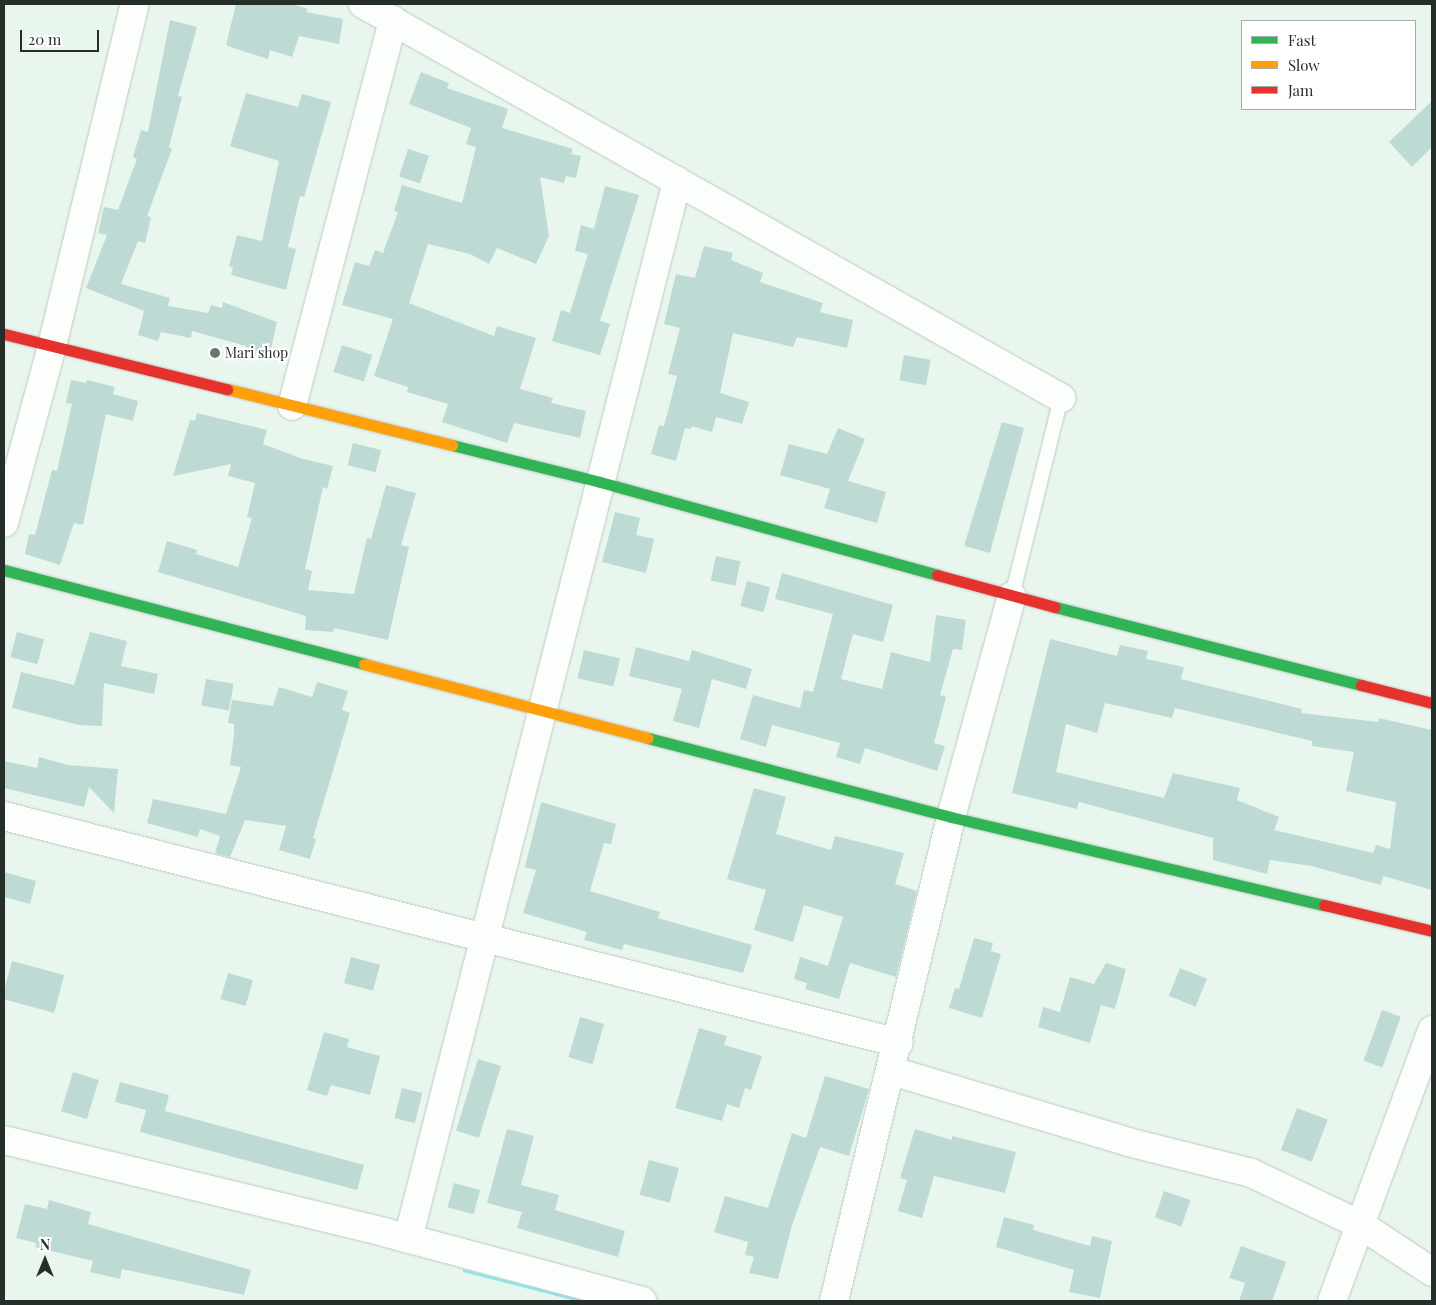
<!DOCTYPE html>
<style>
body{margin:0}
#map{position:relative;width:1436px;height:1305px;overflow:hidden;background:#e9f6ee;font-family:"Playfair Display",serif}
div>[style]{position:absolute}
.water>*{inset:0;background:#8be6ee}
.building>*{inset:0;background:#bedad4;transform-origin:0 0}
.roads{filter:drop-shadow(0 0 1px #bec8c2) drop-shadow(0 0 1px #bec8c2)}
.lane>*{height:14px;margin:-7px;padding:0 7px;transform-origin:7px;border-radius:7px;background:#fcfefc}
.street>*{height:28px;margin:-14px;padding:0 14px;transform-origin:14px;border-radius:14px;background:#fcfefc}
.fast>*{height:11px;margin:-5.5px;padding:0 5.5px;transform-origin:5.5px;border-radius:5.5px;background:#30b455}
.slow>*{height:11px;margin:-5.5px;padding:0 5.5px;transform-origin:5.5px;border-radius:5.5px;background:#ff9f0a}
.jam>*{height:11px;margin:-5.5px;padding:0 5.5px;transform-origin:5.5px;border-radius:5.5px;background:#e5322d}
.dots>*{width:14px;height:14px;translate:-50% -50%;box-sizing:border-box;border:2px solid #fff;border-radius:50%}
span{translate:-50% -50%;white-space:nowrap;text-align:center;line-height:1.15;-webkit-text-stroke:4.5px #fff;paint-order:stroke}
.poi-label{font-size:14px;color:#252e29}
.left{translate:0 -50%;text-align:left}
.frame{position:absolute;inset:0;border:5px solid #252e29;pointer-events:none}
.legend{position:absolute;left:1241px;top:20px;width:175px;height:90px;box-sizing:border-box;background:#fff;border:1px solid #a8aba9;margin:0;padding:6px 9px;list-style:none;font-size:15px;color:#252e29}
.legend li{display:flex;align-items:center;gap:10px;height:25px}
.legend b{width:25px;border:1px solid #a8aba9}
.north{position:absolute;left:20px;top:1235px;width:50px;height:50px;-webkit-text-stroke:4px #fff;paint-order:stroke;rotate:0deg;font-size:14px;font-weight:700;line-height:20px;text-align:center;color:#252e29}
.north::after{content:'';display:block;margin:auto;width:18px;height:22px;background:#252e29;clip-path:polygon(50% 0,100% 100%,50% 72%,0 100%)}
.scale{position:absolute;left:20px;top:30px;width:79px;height:22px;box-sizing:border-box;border:2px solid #252e29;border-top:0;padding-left:6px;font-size:15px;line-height:18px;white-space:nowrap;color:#252e29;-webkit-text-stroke:4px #fff;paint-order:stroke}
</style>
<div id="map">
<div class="water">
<i style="clip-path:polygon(463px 1269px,587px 1301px,576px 1301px,463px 1272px)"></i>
</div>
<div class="building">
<i style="clip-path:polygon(236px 4px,292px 4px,308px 9px,306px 12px,343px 19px,339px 44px,299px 36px,292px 57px,270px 50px,268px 59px,233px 48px,226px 45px)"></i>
<i style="clip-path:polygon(170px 20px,197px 27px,178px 96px,182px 97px,169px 147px,172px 149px,147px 216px,151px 217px,145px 243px,138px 241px,121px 284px,170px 298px,168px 306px,208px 313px,211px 305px,222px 308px,223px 302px,277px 322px,269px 358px,244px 352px,246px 346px,192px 331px,191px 338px,161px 332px,158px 341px,138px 335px,144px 311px,86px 288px,107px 235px,98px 233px,104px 207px,118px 210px,137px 159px,133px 157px,141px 130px,148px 132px)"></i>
<i style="clip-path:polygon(421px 72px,449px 83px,447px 88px,508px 109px,502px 128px,573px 149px,571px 154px,581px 156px,576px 178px,566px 176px,564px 183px,540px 177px,549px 236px,536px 264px,497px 248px,489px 264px,470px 254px,428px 244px,409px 303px,494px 336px,497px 326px,536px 338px,520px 389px,553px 398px,551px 403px,586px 411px,580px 438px,514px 423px,507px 443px,442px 422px,448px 404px,407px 392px,408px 387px,374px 376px,393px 319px,342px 305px,355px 262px,369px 266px,375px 250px,383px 253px,398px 212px,394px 211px,402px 185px,462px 203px,476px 147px,466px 144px,471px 128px,409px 104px)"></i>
<i style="clip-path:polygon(246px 93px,298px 107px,302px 94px,331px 102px,304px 197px,300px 196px,288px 247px,296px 249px,286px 290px,231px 275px,233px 268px,229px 266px,237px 235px,262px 241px,279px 161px,230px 146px)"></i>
<i style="clip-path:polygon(1432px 101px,1432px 147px,1412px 167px,1389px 142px)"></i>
<i style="left:408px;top:149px;width:22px;height:29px;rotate:18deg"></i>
<i style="clip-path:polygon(605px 186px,639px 195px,600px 321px,610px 324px,600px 355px,552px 341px,561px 310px,570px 313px,588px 254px,575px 251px,581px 225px,594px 229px)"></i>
<i style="clip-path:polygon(704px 246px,733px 253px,731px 260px,763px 273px,760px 282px,823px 303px,820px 312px,853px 320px,847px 348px,797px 337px,793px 347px,733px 333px,720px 393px,749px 402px,742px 424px,716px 417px,712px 432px,692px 426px,691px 429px,685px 428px,676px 461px,651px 454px,659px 425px,664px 426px,677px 376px,668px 374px,680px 328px,664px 324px,676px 274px,695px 278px)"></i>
<i style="left:342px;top:345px;width:32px;height:28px;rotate:18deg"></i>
<i style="left:904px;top:355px;width:27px;height:26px;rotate:10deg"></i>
<i style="clip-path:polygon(71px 380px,86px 383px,87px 380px,115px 387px,113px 394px,138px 401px,133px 421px,106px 414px,83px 525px,74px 523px,60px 565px,25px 554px,29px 534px,35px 535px,52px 470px,57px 471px,72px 404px,66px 403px)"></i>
<i style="clip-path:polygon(197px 413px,267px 430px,263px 444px,303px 459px,333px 466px,327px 489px,323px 487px,305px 569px,312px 571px,308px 590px,354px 594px,367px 538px,371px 539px,386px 485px,416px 493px,401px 545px,409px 547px,388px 640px,334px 628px,333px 632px,305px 630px,306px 616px,158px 572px,167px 541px,197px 550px,196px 554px,238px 567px,252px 518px,247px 517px,255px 483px,228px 476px,231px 464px,173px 476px,190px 420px,195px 421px)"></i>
<i style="clip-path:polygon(1002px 422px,1024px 428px,990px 553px,964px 546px)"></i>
<i style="clip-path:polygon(838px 428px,865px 439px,848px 481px,886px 492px,877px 523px,824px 508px,830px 489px,780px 475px,789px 444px,827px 454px)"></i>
<i style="left:353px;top:443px;width:29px;height:23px;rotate:14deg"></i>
<i style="clip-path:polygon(615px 512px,640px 518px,636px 535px,654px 539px,646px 573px,602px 562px)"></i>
<i style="left:716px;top:556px;width:25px;height:25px;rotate:12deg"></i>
<i style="clip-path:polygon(782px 573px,893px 605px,883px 642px,853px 634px,841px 679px,882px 689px,891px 652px,930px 662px,936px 615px,966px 620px,962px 650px,953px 649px,940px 695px,946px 697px,934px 743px,945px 746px,937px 771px,865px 748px,860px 764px,836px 757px,840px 743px,772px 725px,766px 747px,740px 739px,753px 695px,800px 708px,804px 690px,813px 692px,833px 614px,775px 599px)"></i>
<i style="left:747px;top:581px;width:24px;height:26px;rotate:15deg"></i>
<i style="left:17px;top:632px;width:28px;height:26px;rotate:15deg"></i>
<i style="clip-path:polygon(90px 632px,127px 641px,121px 666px,158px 674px,154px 694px,104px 683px,102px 726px,79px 725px,12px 708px,21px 672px,74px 685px)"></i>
<i style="clip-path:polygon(evenodd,1050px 639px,1117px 656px,1120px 645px,1148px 651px,1146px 659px,1184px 667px,1181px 679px,1302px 709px,1301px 713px,1378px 722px,1379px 718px,1432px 730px,1432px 890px,1383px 876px,1381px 885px,1311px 866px,1270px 860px,1267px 874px,1213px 860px,1213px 838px,1079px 802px,1077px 809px,1012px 793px,1050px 639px,1105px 703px,1172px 718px,1175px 708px,1312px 741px,1312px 746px,1354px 752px,1346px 791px,1396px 802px,1390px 849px,1376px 845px,1373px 853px,1274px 830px,1279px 817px,1237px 800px,1240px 788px,1173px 773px,1164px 798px,1056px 772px,1066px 724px,1097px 733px,1105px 703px)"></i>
<i style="clip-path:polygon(636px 647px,689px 661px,692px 650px,752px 669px,746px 689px,712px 679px,699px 728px,673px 721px,682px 689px,629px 676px)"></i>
<i style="left:584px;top:650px;width:37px;height:29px;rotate:13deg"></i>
<i style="left:206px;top:679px;width:28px;height:27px;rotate:10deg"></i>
<i style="clip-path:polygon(317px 682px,348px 691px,342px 710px,350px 713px,313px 838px,316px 839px,310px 859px,279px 850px,286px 826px,245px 820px,230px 857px,215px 853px,220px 836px,200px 829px,198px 837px,147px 823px,153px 799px,226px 814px,241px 767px,230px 765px,234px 735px,234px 724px,228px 723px,232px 700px,273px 706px,279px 687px,312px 697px)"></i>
<i style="clip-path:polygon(39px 757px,68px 765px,118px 769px,114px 813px,89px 787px,84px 807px,4px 788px,4px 761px,37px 768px)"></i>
<i style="clip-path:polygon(754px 788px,786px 797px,776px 834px,831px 850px,835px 836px,904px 853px,895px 884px,917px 891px,896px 977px,850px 963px,839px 999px,805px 989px,807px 983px,794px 979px,800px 957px,828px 966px,843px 917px,804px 905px,793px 942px,754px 930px,766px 890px,727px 879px)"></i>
<i style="clip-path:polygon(541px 802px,616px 824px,611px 844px,604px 843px,590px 891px,660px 912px,658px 918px,752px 945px,743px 973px,624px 944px,622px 950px,584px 940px,587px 932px,523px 913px,536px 870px,525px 867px)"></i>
<i style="clip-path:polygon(4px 872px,36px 881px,30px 904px,4px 897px)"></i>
<i style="clip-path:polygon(974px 938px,993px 943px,991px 951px,1001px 954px,982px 1018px,949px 1008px,955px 988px,959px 989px)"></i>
<i style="left:351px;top:957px;width:30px;height:27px;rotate:15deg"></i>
<i style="left:12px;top:961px;width:54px;height:39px;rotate:15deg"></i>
<i style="clip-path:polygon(1106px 963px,1126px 969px,1115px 1009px,1101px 1005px,1090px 1043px,1038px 1027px,1043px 1007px,1060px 1012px,1070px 977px,1094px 984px)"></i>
<i style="left:1180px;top:968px;width:29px;height:30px;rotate:22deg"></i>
<i style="left:228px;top:973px;width:26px;height:27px;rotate:16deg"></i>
<i style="left:1382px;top:1010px;width:20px;height:54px;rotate:20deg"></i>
<i style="left:580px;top:1017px;width:25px;height:42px;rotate:16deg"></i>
<i style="clip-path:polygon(699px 1028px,727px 1036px,724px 1045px,762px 1056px,751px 1090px,745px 1088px,739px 1108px,727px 1104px,722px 1121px,675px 1108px)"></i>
<i style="clip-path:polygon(324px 1032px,349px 1039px,347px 1047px,380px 1056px,370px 1095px,331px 1085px,327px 1096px,307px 1090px)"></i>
<i style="left:478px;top:1059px;width:24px;height:75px;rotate:17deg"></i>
<i style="left:73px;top:1072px;width:27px;height:41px;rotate:17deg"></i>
<i style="clip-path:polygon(825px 1076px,869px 1089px,849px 1156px,820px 1147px,792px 1225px,778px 1279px,749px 1273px,754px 1257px,745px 1255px,748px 1242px,714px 1232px,725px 1196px,768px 1208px,792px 1133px,806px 1138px)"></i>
<i style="clip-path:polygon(120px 1082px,169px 1095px,165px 1111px,364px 1165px,357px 1190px,140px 1132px,146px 1110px,115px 1102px)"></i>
<i style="left:402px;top:1088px;width:21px;height:31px;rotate:14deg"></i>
<i style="left:1297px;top:1108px;width:33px;height:45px;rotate:21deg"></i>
<i style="clip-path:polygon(507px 1129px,534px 1136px,521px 1185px,559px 1195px,555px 1210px,625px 1231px,618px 1257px,517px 1228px,522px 1212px,487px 1203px)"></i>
<i style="clip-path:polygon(915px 1129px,952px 1140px,952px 1136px,1016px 1152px,1005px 1193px,934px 1176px,922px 1218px,898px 1211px,907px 1180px,900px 1178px)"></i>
<i style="left:649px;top:1160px;width:31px;height:36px;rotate:15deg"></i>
<i style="left:454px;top:1183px;width:27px;height:25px;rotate:15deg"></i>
<i style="left:1164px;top:1191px;width:28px;height:28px;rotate:19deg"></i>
<i style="clip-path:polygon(49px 1200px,91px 1212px,88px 1224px,251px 1270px,244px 1295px,122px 1269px,120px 1279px,90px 1272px,93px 1261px,35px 1247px,36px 1243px,16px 1238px,25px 1204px,47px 1209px)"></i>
<i style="clip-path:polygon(1004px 1217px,1034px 1225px,1033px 1230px,1090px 1246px,1092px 1236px,1112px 1241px,1100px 1298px,1069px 1292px,1074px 1270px,996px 1247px)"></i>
<i style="clip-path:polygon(1241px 1246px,1286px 1262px,1272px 1301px,1239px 1301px,1245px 1283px,1229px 1278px)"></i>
</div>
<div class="roads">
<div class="lane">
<i style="left:1012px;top:596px;width:204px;rotate:-76.1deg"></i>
</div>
<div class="street">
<i style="left:363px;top:4px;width:802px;rotate:29.44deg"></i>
<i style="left:292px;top:406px;width:399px;rotate:-75.3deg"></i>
<i style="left:4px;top:523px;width:183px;rotate:-74.8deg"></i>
<i style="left:52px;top:346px;width:352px;rotate:-76.4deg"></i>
<i style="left:4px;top:816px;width:923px;rotate:14.23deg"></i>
<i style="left:892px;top:1071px;width:246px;rotate:16.7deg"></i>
<i style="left:1128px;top:1142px;width:127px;rotate:14.1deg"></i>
<i style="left:1251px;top:1173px;width:122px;rotate:25.3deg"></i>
<i style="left:1361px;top:1225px;width:85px;rotate:33.5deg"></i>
<i style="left:4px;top:1140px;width:394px;rotate:13.6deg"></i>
<i style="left:387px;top:1233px;width:264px;rotate:14.9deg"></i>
<i style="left:408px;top:1239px;width:1092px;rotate:-75.73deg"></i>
<i style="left:834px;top:1301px;width:498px;rotate:-76.4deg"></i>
<i style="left:951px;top:817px;width:229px;rotate:-74.6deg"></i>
<i style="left:1332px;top:1301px;width:289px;rotate:-69.7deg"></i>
</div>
<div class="fast">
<i style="left:452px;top:445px;width:153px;rotate:14deg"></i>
<i style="left:600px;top:482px;width:350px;rotate:15.4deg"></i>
<i style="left:4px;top:570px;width:372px;rotate:14.6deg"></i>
<i style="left:1055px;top:607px;width:316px;rotate:14.3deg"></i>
<i style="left:648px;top:738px;width:313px;rotate:14.6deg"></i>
<i style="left:951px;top:817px;width:383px;rotate:13.3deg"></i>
</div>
<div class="slow">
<i style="left:227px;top:389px;width:232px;rotate:14deg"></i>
<i style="left:364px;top:664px;width:293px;rotate:14.6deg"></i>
</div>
<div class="jam">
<i style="left:4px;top:334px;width:230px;rotate:13.9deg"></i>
<i style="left:937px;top:575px;width:122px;rotate:15.2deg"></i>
<i style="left:1361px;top:685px;width:73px;rotate:14.2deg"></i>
<i style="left:1324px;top:905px;width:111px;rotate:13.5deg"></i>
</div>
</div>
<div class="dots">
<i style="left:215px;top:353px;background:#6a746e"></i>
</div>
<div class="poi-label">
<span class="left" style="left:225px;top:353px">Mari shop</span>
</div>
<div class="frame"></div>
<ul class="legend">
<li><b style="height:6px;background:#30b455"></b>Fast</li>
<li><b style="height:6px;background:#ff9f0a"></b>Slow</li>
<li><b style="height:6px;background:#e5322d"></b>Jam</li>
</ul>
<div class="north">N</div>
<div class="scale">20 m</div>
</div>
